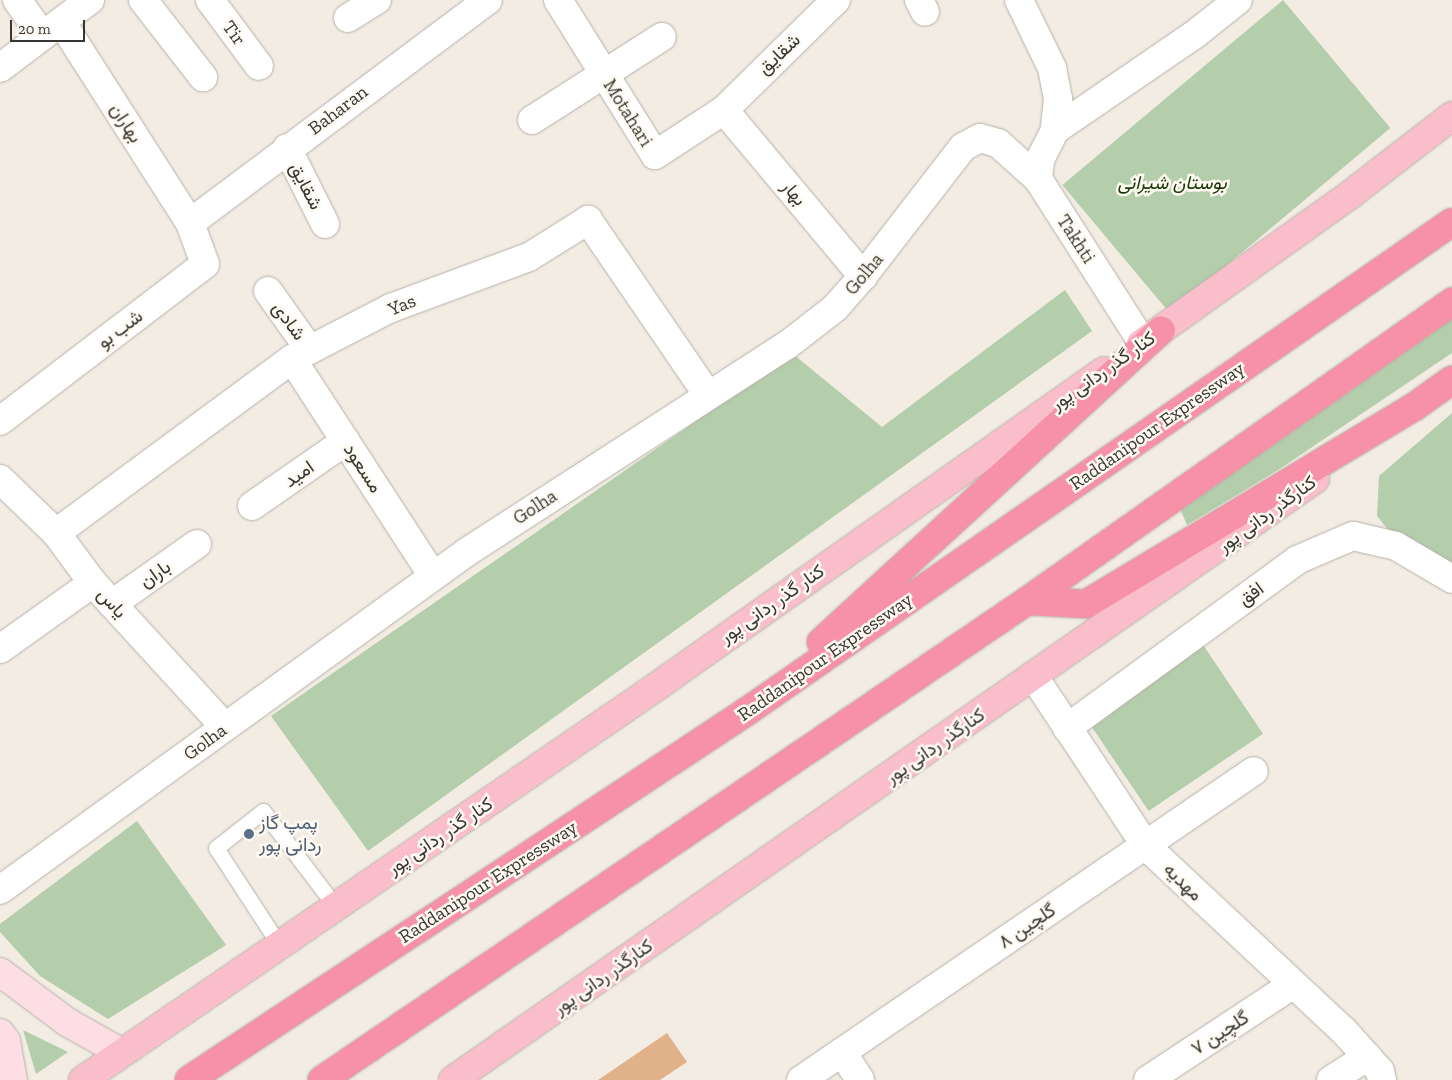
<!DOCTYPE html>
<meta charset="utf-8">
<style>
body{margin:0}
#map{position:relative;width:1452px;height:1080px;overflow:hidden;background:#f2ece3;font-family:"Zilla Slab",Vazirmatn,serif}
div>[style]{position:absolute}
.green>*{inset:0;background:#b4cdab;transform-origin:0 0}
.building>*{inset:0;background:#e1b18a}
.roads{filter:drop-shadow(0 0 1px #b7b1a9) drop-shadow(0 0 1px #b7b1a9)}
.lane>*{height:15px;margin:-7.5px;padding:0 7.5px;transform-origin:7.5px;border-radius:7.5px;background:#fff}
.street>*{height:28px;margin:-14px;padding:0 14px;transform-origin:14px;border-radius:14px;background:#fff}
.secondary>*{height:28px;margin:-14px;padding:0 14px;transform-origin:14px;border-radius:14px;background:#fddee5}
.primary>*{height:28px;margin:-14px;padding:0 14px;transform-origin:14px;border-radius:14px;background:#fabdca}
.highway>*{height:28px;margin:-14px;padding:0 14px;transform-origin:14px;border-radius:14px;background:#f791a7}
.dots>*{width:14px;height:14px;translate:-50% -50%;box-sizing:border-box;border:2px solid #fefaf2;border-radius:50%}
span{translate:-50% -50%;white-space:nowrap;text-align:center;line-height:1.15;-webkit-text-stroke:5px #fefaf2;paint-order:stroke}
.street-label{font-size:19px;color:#383633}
.park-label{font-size:19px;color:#173806;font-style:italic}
.service-label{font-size:19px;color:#4e5e75}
.left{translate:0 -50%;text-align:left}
.scale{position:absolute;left:10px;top:20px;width:75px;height:22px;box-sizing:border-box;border:2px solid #383633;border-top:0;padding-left:6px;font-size:15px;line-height:18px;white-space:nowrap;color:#383633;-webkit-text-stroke:4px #fefaf2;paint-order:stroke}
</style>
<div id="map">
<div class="green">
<i style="left:1283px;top:0;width:167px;height:288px;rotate:50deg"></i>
<i style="clip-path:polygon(1065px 290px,1092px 331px,368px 851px,271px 716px,793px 354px,882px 427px)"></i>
<i style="clip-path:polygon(1452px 305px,1452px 353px,1278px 470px,1187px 525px,1178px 504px)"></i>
<i style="clip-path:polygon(1452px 413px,1452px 562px,1436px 562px,1402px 547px,1377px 516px,1379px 476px)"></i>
<i style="left:1197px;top:636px;width:118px;height:138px;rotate:56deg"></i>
<i style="clip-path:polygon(137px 821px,226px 945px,108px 1019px,40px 976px,0 932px,0 924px)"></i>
<i style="clip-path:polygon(23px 1030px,68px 1052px,36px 1074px)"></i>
</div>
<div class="building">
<i style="clip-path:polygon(667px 1033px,687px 1062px,660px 1080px,598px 1080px)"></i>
</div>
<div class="roads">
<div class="lane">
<i style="left:280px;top:946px;width:117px;rotate:-123.1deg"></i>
<i style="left:216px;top:848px;width:60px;rotate:-38.2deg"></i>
<i style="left:263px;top:811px;width:121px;rotate:52.8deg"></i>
</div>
<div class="street">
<i style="left:17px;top:0;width:44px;rotate:54.2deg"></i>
<i style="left:143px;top:0;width:98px;rotate:52.1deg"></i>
<i style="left:210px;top:0;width:82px;rotate:53.4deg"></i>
<i style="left:558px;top:0;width:183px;rotate:58deg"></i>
<i style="left:655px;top:155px;width:82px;rotate:-33.1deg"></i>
<i style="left:724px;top:110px;width:157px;rotate:-44.5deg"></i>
<i style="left:919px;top:0;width:13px;rotate:63deg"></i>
<i style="left:1019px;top:0;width:76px;rotate:64.1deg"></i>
<i style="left:1052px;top:68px;width:32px;rotate:79deg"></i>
<i style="left:1058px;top:99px;width:31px;rotate:96deg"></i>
<i style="left:1055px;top:130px;width:34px;rotate:117deg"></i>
<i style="left:1040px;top:160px;width:19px;rotate:96deg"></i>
<i style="left:1038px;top:179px;width:195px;rotate:57.4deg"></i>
<i style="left:348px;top:18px;width:34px;rotate:-32deg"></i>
<i style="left:0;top:68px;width:113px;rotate:-37.1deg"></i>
<i style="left:724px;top:110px;width:217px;rotate:50.1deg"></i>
<i style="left:532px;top:120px;width:154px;rotate:-32.6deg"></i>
<i style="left:1055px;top:130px;width:168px;rotate:-34.4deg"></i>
<i style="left:1194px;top:35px;width:56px;rotate:-38.5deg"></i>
<i style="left:287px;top:148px;width:85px;rotate:63.4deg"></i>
<i style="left:190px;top:223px;width:372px;rotate:-36.8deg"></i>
<i style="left:268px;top:291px;width:72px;rotate:54.6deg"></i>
<i style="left:292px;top:359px;width:259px;rotate:57deg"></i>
<i style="left:0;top:421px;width:258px;rotate:-37.4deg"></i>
<i style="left:205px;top:264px;width:44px;rotate:-110.1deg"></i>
<i style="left:190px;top:223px;width:237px;rotate:-122.6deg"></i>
<i style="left:0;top:479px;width:78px;rotate:44deg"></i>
<i style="left:56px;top:533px;width:62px;rotate:53.5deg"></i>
<i style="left:93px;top:583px;width:195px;rotate:47.5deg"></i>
<i style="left:252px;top:506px;width:114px;rotate:-34.7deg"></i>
<i style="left:56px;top:533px;width:293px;rotate:-36.4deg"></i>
<i style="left:292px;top:359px;width:111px;rotate:-27.3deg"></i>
<i style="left:391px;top:308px;width:147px;rotate:-20.3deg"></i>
<i style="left:529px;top:257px;width:70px;rotate:-32.1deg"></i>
<i style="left:588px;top:220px;width:211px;rotate:55.6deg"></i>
<i style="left:112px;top:604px;width:104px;rotate:-35.2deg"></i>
<i style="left:0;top:649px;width:114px;rotate:-35.4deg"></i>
<i style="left:1034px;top:677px;width:201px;rotate:56.5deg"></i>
<i style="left:1145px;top:845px;width:271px;rotate:43.1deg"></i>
<i style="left:1343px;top:1030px;width:55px;rotate:47.9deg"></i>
<i style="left:1380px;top:1071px;width:9px;rotate:77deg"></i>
<i style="left:1067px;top:728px;width:285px;rotate:-36.1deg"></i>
<i style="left:1297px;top:560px;width:61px;rotate:-23.2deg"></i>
<i style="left:1353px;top:536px;width:44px;rotate:13.1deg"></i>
<i style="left:1396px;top:546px;width:65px;rotate:30.5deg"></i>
<i style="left:0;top:890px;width:576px;rotate:-35.9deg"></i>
<i style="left:467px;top:552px;width:380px;rotate:-32.9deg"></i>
<i style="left:786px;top:346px;width:62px;rotate:-37.8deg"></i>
<i style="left:835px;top:308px;width:43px;rotate:-48.8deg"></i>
<i style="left:863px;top:276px;width:163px;rotate:-52.2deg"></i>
<i style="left:963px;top:147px;width:19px;rotate:-28deg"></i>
<i style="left:980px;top:138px;width:19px;rotate:16deg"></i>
<i style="left:998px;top:143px;width:54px;rotate:42deg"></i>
<i style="left:842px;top:1052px;width:33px;rotate:57deg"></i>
<i style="left:801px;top:1080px;width:548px;rotate:-34.3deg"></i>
<i style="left:1148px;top:1080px;width:173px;rotate:-33.4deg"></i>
<i style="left:1331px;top:1080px;width:43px;rotate:-32.6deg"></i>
</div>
<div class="secondary">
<i style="left:0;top:972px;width:84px;rotate:36.7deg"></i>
<i style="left:67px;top:1022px;width:63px;rotate:29.4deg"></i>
<i style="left:0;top:1033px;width:10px;rotate:53deg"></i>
<i style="left:6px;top:1041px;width:40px;rotate:80deg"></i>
</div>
<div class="primary">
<i style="left:1141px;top:344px;width:258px;rotate:-35.5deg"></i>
<i style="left:1351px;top:194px;width:128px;rotate:-37.7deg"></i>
<i style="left:83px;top:1080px;width:695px;rotate:-34.44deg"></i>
<i style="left:656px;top:687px;width:548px;rotate:-35.2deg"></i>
<i style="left:453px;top:1080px;width:1051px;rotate:-34.88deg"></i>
</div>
<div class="highway">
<i style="left:1027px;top:601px;width:59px;rotate:2.9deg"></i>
<i style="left:1086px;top:604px;width:383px;rotate:-31deg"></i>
<i style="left:1414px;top:407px;width:47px;rotate:-35.4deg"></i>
<i style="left:821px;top:642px;width:461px;rotate:-42.5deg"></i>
<i style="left:189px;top:1080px;width:668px;rotate:-33.45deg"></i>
<i style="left:746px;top:712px;width:859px;rotate:-34.76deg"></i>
<i style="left:322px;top:1080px;width:852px;rotate:-34.19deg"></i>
<i style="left:1027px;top:601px;width:520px;rotate:-35.13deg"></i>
</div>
</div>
<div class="dots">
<i style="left:249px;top:834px;background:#5c6f8a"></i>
</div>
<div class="street-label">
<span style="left:234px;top:33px;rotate:54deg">Tir</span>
<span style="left:779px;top:54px;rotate:-43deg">شقایق</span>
<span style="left:338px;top:110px;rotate:-37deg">Baharan</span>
<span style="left:628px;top:113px;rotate:58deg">Motahari</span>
<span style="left:126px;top:123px;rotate:57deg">بهاران</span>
<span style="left:306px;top:186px;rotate:63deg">شقایق</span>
<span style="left:794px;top:193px;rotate:50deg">بهار</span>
<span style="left:1076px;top:239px;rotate:57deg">Takhti</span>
<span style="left:864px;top:274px;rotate:-50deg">Golha</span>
<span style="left:402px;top:305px;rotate:-23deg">Yas</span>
<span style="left:289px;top:321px;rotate:54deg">شادی</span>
<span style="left:120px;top:329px;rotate:-37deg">شب بو</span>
<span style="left:1103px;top:371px;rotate:-35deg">کنار گذر ردانی پور</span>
<span style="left:1157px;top:426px;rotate:-35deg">Raddanipour Expressway</span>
<span style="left:363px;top:468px;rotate:57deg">مسعود</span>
<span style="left:299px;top:474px;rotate:-35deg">امید</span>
<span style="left:535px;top:507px;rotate:-33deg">Golha</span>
<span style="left:1267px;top:514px;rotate:-36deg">کنارگذر ردانی پور</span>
<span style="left:155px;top:574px;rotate:-35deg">باران</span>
<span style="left:1251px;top:594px;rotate:-36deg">افق</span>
<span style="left:112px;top:603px;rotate:48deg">یاس</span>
<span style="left:772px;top:604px;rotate:-35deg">کنار گذر ردانی پور</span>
<span style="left:825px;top:657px;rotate:-35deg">Raddanipour Expressway</span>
<span style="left:205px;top:742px;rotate:-36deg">Golha</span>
<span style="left:935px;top:746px;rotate:-35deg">کنارگذر ردانی پور</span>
<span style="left:440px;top:836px;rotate:-34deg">کنار گذر ردانی پور</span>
<span style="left:488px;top:882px;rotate:-33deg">Raddanipour Expressway</span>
<span style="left:1183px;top:882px;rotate:44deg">مهدیه</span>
<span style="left:1027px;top:926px;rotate:-34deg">گلچین ۸</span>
<span style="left:603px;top:977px;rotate:-35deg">کنارگذر ردانی پور</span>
<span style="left:1220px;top:1033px;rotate:-33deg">گلچین ۷</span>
</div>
<div class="park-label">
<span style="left:1172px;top:183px">بوستان شیرانی</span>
</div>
<div class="service-label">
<span class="left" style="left:259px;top:834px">پمپ گاز<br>ردانی پور</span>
</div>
<div class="scale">20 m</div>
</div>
